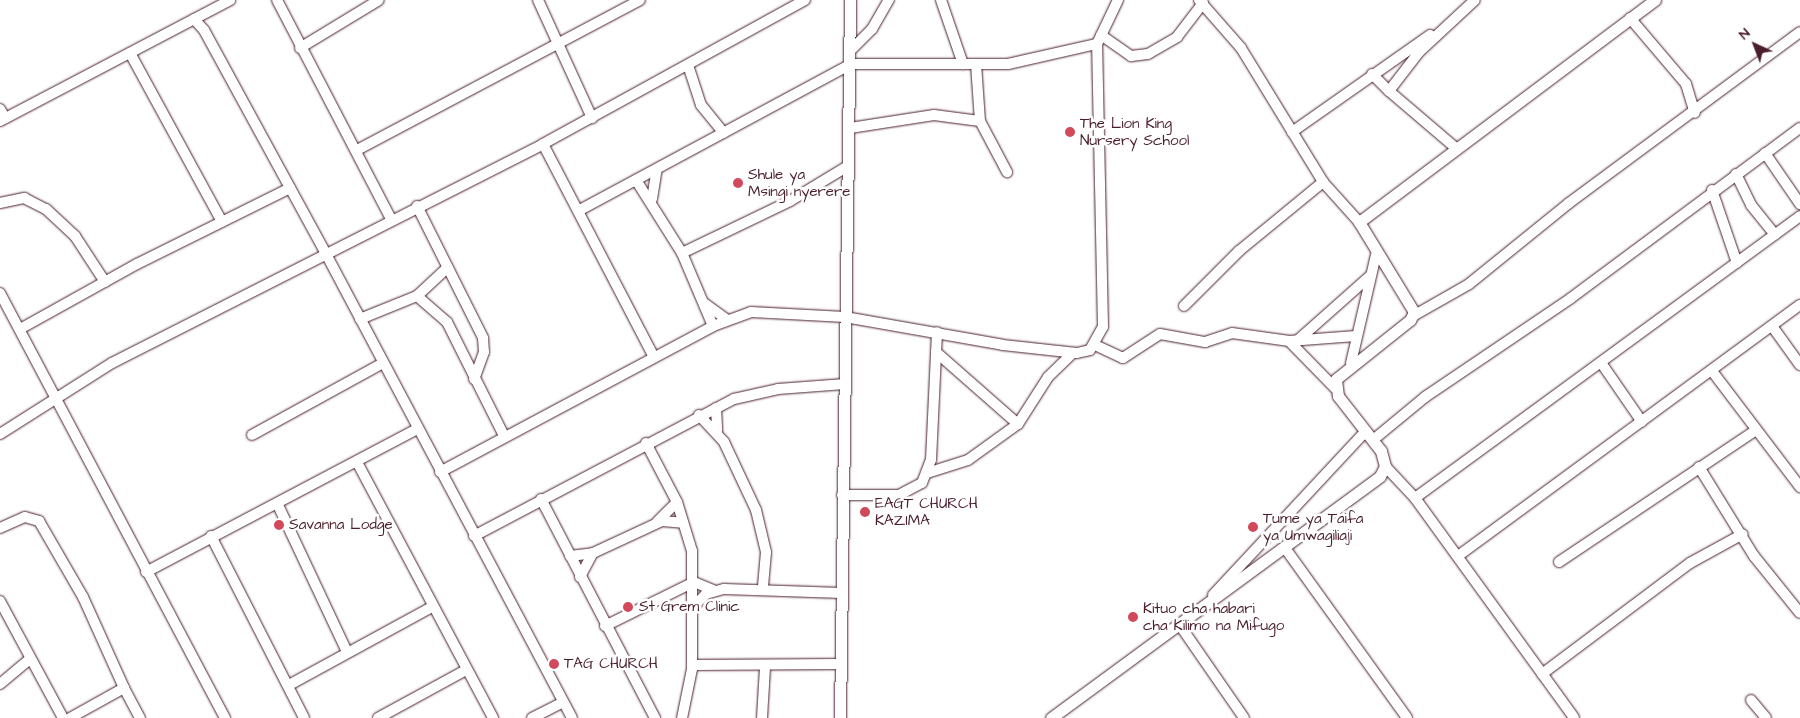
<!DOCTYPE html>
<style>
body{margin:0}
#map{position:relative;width:1800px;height:718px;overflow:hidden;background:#fff;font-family:"Architects Daughter",sans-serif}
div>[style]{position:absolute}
.roads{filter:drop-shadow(0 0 1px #4a1f2b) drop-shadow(0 0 1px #4a1f2b)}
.minor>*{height:10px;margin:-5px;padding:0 5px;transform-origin:5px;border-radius:5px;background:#fff}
.tertiary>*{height:11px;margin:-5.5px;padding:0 5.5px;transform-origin:5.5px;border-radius:5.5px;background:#fff}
.dots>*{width:14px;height:14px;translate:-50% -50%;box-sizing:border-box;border:2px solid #fff;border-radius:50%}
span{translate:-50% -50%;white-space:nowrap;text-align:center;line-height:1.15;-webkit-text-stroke:5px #fff;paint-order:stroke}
.poi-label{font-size:15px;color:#4a1f2b}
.left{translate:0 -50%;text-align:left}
.north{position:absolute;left:1730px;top:20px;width:50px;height:50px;-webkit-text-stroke:4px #fff;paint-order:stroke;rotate:317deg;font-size:14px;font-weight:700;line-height:20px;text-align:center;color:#4a1f2b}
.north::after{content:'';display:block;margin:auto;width:18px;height:22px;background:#4a1f2b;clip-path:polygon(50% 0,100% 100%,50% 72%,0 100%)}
</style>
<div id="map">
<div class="roads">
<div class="minor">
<i style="left:277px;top:0;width:247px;rotate:62.5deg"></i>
<i style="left:538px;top:0;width:130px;rotate:65.4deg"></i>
<i style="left:941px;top:0;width:68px;rotate:71deg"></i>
<i style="left:1199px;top:0;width:64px;rotate:48.8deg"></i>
<i style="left:1241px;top:48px;width:157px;rotate:58.5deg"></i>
<i style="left:1323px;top:182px;width:54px;rotate:48deg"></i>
<i style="left:1630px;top:18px;width:87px;rotate:49.7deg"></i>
<i style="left:1686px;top:84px;width:30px;rotate:73deg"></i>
<i style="left:194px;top:19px;width:15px;rotate:48deg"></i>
<i style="left:204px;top:30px;width:253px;rotate:61.4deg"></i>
<i style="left:325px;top:252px;width:527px;rotate:62.07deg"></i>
<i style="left:1101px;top:35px;width:37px;rotate:35deg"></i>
<i style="left:1131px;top:56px;width:17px;rotate:-7deg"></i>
<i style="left:1148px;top:54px;width:34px;rotate:-30deg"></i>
<i style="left:1177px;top:37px;width:43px;rotate:-52.6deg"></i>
<i style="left:300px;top:48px;width:92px;rotate:-31.3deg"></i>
<i style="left:851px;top:50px;width:30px;rotate:-45deg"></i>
<i style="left:872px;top:29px;width:34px;rotate:-60deg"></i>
<i style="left:130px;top:53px;width:192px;rotate:61.4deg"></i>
<i style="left:976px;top:64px;width:57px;rotate:86deg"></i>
<i style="left:980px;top:121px;width:58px;rotate:62.1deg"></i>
<i style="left:688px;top:65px;width:42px;rotate:72deg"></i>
<i style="left:701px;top:105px;width:36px;rotate:51deg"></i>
<i style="left:1372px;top:74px;width:24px;rotate:45deg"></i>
<i style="left:0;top:109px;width:10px;rotate:61deg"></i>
<i style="left:0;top:121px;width:260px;rotate:-27.7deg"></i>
<i style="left:850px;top:128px;width:85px;rotate:-8.8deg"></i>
<i style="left:934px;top:115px;width:46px;rotate:7.4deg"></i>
<i style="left:1292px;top:132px;width:169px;rotate:-35.1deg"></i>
<i style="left:543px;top:144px;width:240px;rotate:62.5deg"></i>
<i style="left:1457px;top:149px;width:89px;rotate:-139.5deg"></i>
<i style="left:1389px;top:91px;width:49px;rotate:-52.4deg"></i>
<i style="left:1419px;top:52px;width:76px;rotate:-42.9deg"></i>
<i style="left:357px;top:150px;width:320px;rotate:-27.9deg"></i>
<i style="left:1765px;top:153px;width:62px;rotate:55.5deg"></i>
<i style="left:1736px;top:174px;width:34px;rotate:64deg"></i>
<i style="left:1751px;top:205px;width:38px;rotate:51deg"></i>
<i style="left:636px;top:180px;width:86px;rotate:57.8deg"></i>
<i style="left:682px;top:253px;width:79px;rotate:67deg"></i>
<i style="left:1712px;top:190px;width:77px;rotate:71.1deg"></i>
<i style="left:652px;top:199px;width:30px;rotate:-81deg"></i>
<i style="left:0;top:203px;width:25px;rotate:-12deg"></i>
<i style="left:24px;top:198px;width:25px;rotate:27deg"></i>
<i style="left:46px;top:209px;width:40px;rotate:43deg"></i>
<i style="left:75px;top:236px;width:55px;rotate:56.9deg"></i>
<i style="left:417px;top:206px;width:148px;rotate:63.4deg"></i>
<i style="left:483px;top:338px;width:14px;rotate:86deg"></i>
<i style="left:484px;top:352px;width:29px;rotate:110deg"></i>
<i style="left:578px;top:211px;width:310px;rotate:-28.3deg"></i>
<i style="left:851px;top:64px;width:157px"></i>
<i style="left:1008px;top:64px;width:91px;rotate:-12.7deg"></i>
<i style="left:682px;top:253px;width:120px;rotate:-25.7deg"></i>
<i style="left:790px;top:201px;width:68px;rotate:-31.1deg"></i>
<i style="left:0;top:293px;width:481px;rotate:62.1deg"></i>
<i style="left:417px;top:296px;width:40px;rotate:41deg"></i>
<i style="left:447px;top:322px;width:127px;rotate:63.4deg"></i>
<i style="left:704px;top:303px;width:29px;rotate:36deg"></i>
<i style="left:1184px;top:306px;width:78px;rotate:-45deg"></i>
<i style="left:1239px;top:251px;width:109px;rotate:-39.4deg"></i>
<i style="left:1413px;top:316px;width:64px;rotate:-29.7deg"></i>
<i style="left:1469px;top:284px;width:129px;rotate:-39deg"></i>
<i style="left:1569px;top:203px;width:287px;rotate:-36.5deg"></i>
<i style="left:360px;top:319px;width:61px;rotate:-22deg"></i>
<i style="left:417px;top:296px;width:42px;rotate:-43.1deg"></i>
<i style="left:1772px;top:326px;width:48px;rotate:54.3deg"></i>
<i style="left:20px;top:329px;width:134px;rotate:-29.1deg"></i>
<i style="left:137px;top:264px;width:171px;rotate:-26.4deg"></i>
<i style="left:1298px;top:340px;width:96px;rotate:-41.6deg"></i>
<i style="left:1289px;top:341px;width:66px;rotate:45.6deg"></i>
<i style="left:1095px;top:345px;width:31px;rotate:25deg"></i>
<i style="left:1123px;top:358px;width:44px;rotate:-33deg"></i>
<i style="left:1160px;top:334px;width:46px;rotate:10.1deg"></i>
<i style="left:1205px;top:342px;width:28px;rotate:-18deg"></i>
<i style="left:1232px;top:333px;width:58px;rotate:8deg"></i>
<i style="left:1289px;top:341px;width:67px;rotate:-4.3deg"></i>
<i style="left:936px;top:352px;width:109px;rotate:41.3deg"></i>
<i style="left:1351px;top:363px;width:111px;rotate:-77deg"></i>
<i style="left:1602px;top:364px;width:70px;rotate:55.4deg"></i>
<i style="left:1712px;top:371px;width:146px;rotate:52.8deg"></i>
<i style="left:716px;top:408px;width:22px;rotate:87deg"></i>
<i style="left:699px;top:415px;width:37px;rotate:47deg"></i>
<i style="left:724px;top:442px;width:75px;rotate:64.8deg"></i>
<i style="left:756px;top:510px;width:43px;rotate:76.6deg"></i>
<i style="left:766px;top:552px;width:38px;rotate:95deg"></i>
<i style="left:0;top:434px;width:133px;rotate:-32.4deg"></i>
<i style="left:112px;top:363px;width:483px;rotate:-26.9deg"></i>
<i style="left:543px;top:144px;width:299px;rotate:-28.8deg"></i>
<i style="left:252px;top:435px;width:149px;rotate:-28.8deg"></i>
<i style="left:1373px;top:440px;width:67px;rotate:-39.6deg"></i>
<i style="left:1425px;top:397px;width:176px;rotate:-34.1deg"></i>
<i style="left:1571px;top:298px;width:285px;rotate:-36.6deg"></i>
<i style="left:646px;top:443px;width:67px;rotate:62.3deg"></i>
<i style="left:677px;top:502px;width:51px;rotate:73deg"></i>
<i style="left:692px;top:551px;width:118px;rotate:90deg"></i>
<i style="left:692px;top:669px;width:50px;rotate:101.5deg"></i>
<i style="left:357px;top:462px;width:290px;rotate:62deg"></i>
<i style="left:1385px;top:466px;width:44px;rotate:46.8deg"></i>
<i style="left:1415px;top:498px;width:271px;rotate:54.1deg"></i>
<i style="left:1699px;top:467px;width:105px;rotate:58.3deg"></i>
<i style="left:1754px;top:556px;width:73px;rotate:51.1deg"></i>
<i style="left:440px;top:472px;width:310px;rotate:-28.1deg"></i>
<i style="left:713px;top:326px;width:40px;rotate:-20.2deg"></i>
<i style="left:751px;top:312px;width:94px;rotate:3deg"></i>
<i style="left:845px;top:317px;width:160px;rotate:10deg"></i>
<i style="left:1003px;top:345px;width:74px;rotate:6.2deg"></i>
<i style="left:1077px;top:353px;width:13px;rotate:-13deg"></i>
<i style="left:1090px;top:350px;width:26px;rotate:-61deg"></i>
<i style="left:1103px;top:327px;width:283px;rotate:-91.2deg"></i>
<i style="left:1097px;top:44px;width:49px;rotate:-64.5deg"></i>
<i style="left:927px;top:473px;width:43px;rotate:-17.6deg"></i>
<i style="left:968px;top:460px;width:62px;rotate:-35.8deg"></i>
<i style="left:1018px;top:424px;width:56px;rotate:-57.4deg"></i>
<i style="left:1048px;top:377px;width:35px;rotate:-44deg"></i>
<i style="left:842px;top:495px;width:57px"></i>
<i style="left:899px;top:495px;width:26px;rotate:-28deg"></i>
<i style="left:922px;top:483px;width:25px;rotate:-69deg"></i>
<i style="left:931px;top:460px;width:128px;rotate:-87.3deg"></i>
<i style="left:1415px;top:498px;width:477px;rotate:-36.2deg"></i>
<i style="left:541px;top:499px;width:247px;rotate:62.5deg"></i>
<i style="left:277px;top:503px;width:165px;rotate:64.8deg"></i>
<i style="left:657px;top:522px;width:28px;rotate:-45deg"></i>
<i style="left:0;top:528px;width:27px;rotate:-24deg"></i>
<i style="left:25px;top:517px;width:15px;rotate:16deg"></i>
<i style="left:39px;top:521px;width:88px;rotate:59.9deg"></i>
<i style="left:83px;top:597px;width:100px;rotate:65.7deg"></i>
<i style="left:211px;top:536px;width:204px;rotate:62.9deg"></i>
<i style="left:474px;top:536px;width:294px;rotate:-27.8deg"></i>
<i style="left:734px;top:399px;width:45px;rotate:-12.8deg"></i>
<i style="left:778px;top:389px;width:67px;rotate:-4.3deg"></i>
<i style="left:1285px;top:548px;width:209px;rotate:54.3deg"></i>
<i style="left:570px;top:556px;width:23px;rotate:-7deg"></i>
<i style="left:593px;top:553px;width:76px;rotate:-24.9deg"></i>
<i style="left:662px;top:521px;width:21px;rotate:5deg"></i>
<i style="left:1458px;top:556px;width:424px;rotate:-36.3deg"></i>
<i style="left:1559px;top:562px;width:237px;rotate:-33.8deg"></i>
<i style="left:146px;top:572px;width:306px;rotate:-27.8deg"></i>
<i style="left:580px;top:577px;width:27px;rotate:-62deg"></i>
<i style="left:1213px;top:595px;width:224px;rotate:-47deg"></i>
<i style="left:0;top:601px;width:133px;rotate:61.7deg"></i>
<i style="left:694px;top:606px;width:17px;rotate:-45deg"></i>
<i style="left:706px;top:594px;width:19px;rotate:-16deg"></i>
<i style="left:724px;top:589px;width:118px;rotate:1.9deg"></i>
<i style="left:1179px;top:624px;width:114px;rotate:55.3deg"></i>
<i style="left:605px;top:626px;width:99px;rotate:-26.3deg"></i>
<i style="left:694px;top:582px;width:21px;rotate:23deg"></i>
<i style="left:692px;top:665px;width:149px;rotate:-0.4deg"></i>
<i style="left:1542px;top:674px;width:185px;rotate:-36.9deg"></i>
<i style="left:1690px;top:563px;width:60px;rotate:-28.7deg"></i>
<i style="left:0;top:684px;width:38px;rotate:-40deg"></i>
<i style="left:289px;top:685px;width:163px;rotate:-28.6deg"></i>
<i style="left:1751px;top:700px;width:23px;rotate:50deg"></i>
<i style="left:70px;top:718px;width:62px;rotate:-29.1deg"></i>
<i style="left:124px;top:688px;width:34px;rotate:62deg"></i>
<i style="left:378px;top:718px;width:100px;rotate:-28.6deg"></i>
<i style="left:532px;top:718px;width:35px;rotate:-27deg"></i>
<i style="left:762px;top:718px;width:51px;rotate:-86.6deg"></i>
</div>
<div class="tertiary">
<i style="left:840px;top:718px;width:718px;rotate:-89.2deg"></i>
<i style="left:1051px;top:718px;width:408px;rotate:-36.3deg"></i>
<i style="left:1380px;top:476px;width:11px;rotate:-63deg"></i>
<i style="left:1385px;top:466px;width:16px;rotate:-105deg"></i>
<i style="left:1381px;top:451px;width:70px;rotate:-128deg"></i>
<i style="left:1338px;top:396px;width:17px;rotate:-97deg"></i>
<i style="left:1336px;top:379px;width:95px;rotate:-38.6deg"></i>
<i style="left:1410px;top:320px;width:9px;rotate:-63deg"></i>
<i style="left:1414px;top:312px;width:105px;rotate:-121.4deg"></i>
<i style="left:1359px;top:222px;width:370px;rotate:-36.9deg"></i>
</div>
</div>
<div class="dots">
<i style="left:1070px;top:132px;background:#d1495b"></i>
<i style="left:738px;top:183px;background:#d1495b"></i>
<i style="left:865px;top:512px;background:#d1495b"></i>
<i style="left:279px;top:525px;background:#d1495b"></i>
<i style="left:1253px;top:527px;background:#d1495b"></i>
<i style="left:628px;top:607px;background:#d1495b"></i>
<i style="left:1133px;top:617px;background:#d1495b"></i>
<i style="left:554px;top:664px;background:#d1495b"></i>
</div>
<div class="poi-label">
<span class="left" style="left:1080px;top:132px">The Lion King<br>Nursery School</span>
<span class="left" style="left:748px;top:183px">Shule ya<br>Msingi nyerere</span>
<span class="left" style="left:875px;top:512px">EAGT CHURCH<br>KAZIMA</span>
<span class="left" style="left:1263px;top:527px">Tume ya Taifa<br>ya Umwagiliaji</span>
<span class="left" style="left:289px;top:525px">Savanna Lodge</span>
<span class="left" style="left:639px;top:607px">St Grem Clinic</span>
<span class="left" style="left:1143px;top:617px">Kituo cha habari<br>cha Kilimo na Mifugo</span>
<span class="left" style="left:564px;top:664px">TAG CHURCH</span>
</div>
<div class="north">N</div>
</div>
